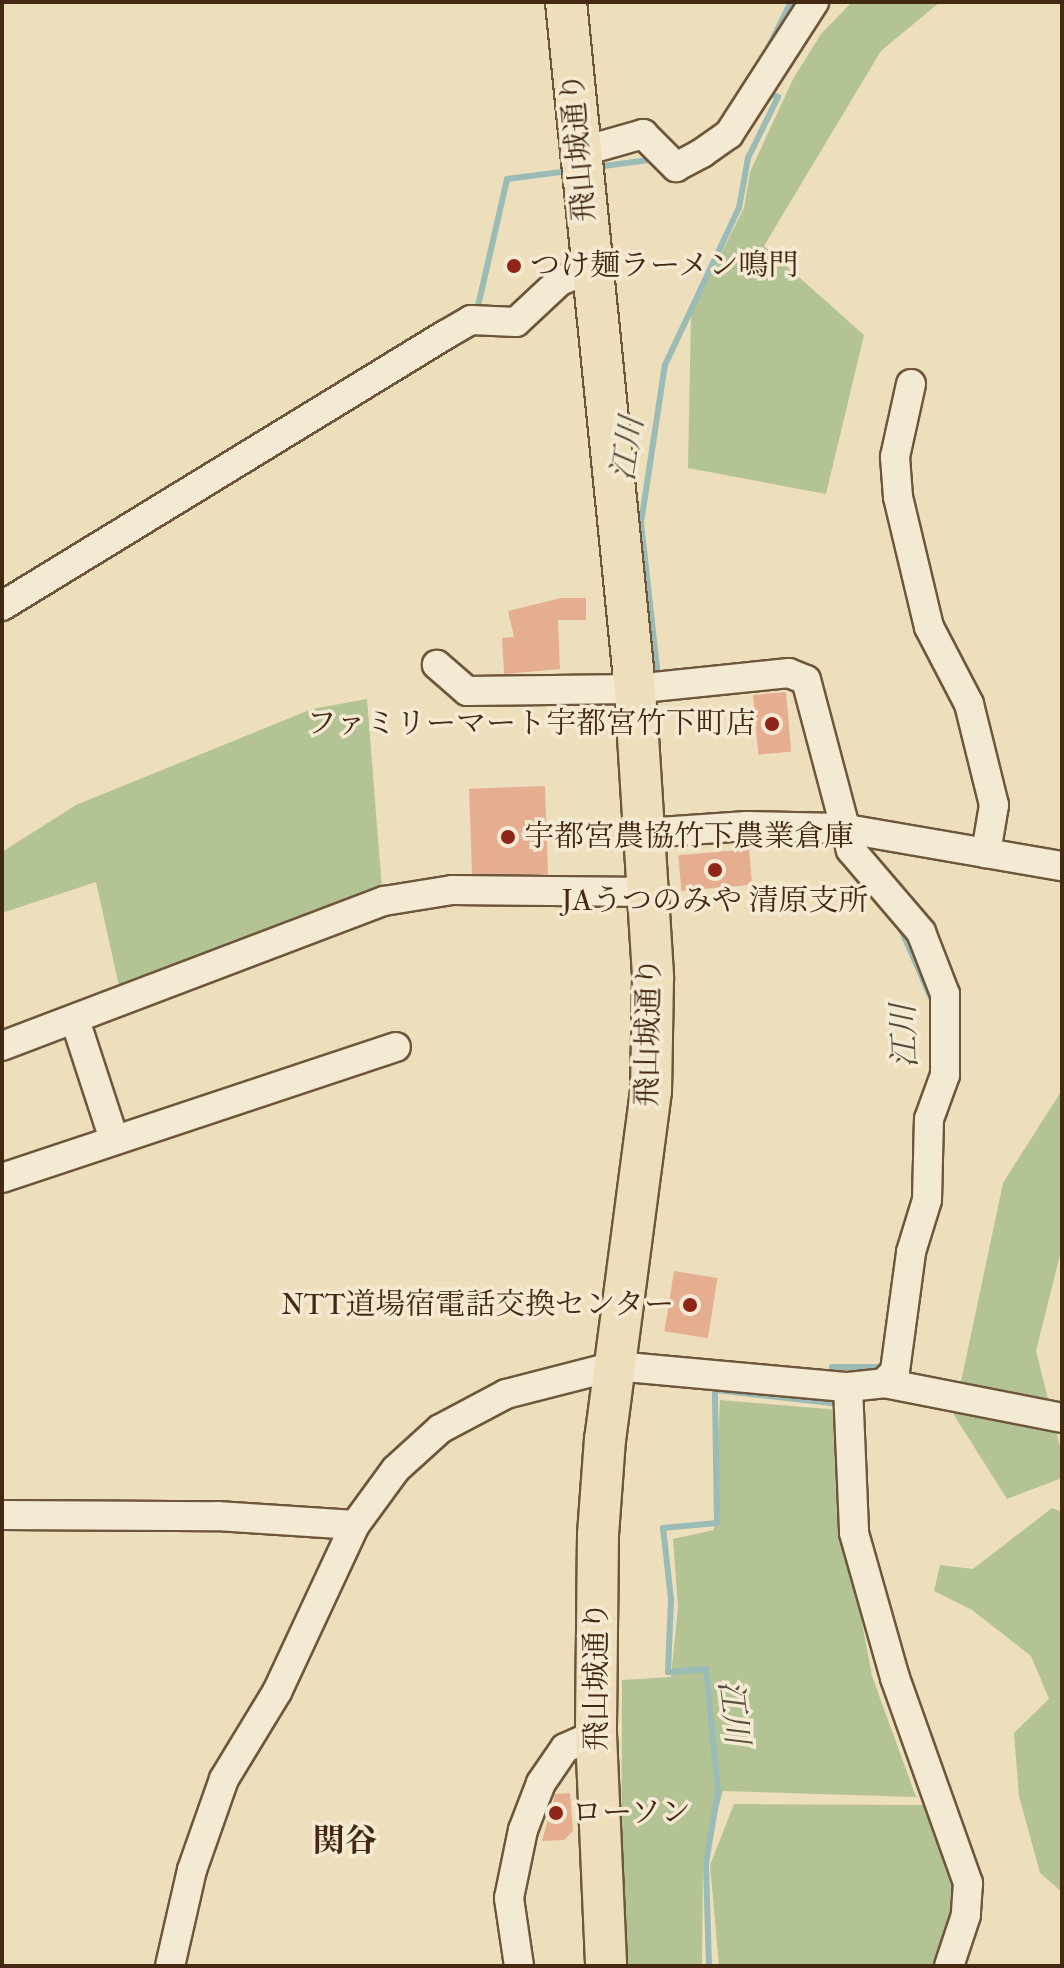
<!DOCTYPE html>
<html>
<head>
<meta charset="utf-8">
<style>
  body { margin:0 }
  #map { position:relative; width:1064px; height:1968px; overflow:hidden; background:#eedfbc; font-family:"IM FELL French Canon","Noto Serif JP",serif }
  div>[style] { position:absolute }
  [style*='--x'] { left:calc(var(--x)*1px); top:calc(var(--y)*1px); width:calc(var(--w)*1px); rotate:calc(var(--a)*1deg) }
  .green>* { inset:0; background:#b4c394 }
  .stream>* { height:6px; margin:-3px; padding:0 3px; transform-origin:3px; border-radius:3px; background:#9bbbb7 }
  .building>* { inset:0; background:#e5ae90; transform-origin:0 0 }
  .roads { filter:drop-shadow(2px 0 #6e563c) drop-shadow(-2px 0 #6e563c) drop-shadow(0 2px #6e563c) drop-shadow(0 -2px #6e563c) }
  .minor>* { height:28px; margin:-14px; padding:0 14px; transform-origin:14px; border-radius:14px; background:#f4ead3 }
  .highway>* { height:40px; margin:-20px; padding:0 20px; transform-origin:20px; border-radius:20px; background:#eedfbc }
  .dots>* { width:22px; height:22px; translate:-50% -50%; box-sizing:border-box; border:4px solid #f4ead3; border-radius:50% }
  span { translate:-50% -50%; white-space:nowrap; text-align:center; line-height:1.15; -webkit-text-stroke:7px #f4ead3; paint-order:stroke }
  .street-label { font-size:30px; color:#432912 }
  .poi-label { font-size:30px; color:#432912 }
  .left { translate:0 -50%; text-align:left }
  .right { translate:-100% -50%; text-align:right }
  .water-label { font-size:32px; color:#594e3b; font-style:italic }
  .neighbourhood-label { font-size:32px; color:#432912; font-weight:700 }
  .frame { position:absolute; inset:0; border:4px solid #432912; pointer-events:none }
</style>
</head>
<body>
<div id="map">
  <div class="green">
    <div style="clip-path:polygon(852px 2px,940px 2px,881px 51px,764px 246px,864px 335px,826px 494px,688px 468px,691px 313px,744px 208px,750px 172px,793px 79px,821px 34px)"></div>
    <div style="clip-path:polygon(367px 699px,384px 914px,119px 986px,96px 882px,2px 913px,2px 852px,76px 805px,312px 709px)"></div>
    <div style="clip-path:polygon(1062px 1090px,1062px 1247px,1036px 1351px,1062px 1455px,1062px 1478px,1007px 1499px,954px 1415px,1003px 1183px)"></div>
    <div style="clip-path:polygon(720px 1400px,840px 1410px,845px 1531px,872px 1676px,916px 1797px,723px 1791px,703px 1861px,702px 1966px,621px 1966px,622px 1680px,671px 1677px,678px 1607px,673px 1539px,714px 1530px)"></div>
    <div style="clip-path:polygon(1052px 1508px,1062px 1512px,1062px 1892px,1040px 1873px,1019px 1796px,1014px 1733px,1049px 1699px,1031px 1656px,972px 1610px,934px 1591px,940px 1565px,973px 1569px)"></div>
    <div style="clip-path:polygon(734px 1804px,927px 1805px,960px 1893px,932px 1966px,719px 1966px,710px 1865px)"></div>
  </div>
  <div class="stream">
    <div style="--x:766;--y:52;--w:56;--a:-63.4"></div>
    <div style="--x:596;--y:167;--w:61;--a:-7.6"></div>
    <div style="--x:478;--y:306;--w:130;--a:-77.1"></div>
    <div style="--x:507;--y:179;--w:63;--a:-7.4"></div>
    <div style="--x:658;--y:677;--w:155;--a:-96.3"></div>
    <div style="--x:641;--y:523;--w:160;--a:-81.4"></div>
    <div style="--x:665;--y:365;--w:174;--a:-64.8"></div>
    <div style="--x:739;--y:208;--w:51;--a:-79.8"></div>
    <div style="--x:748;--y:158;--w:68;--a:-63.8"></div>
    <div style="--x:778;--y:97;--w:13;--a:-157"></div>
    <div style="--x:900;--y:927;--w:85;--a:66.4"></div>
    <div style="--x:832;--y:1378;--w:11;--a:-90"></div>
    <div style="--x:832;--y:1367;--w:53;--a:0"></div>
    <div style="--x:709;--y:1966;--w:103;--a:-91.7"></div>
    <div style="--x:706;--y:1863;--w:73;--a:-80.5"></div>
    <div style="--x:718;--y:1791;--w:123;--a:-95.6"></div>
    <div style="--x:706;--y:1669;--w:38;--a:175"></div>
    <div style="--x:668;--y:1672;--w:73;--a:-87.6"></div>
    <div style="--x:671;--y:1599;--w:71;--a:-96.4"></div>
    <div style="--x:663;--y:1528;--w:54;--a:-5.3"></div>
    <div style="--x:717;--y:1523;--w:133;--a:-90.9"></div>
    <div style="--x:715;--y:1390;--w:117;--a:6.4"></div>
    <div style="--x:831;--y:1403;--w:10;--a:-90"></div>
  </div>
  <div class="building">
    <div style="clip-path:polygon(561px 598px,586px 598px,586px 620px,558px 620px,560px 669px,504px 674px,502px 638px,514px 637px,508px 611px)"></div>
    <div style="left:786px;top:692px;width:60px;height:33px;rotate:85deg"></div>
    <div style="left:545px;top:786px;width:88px;height:76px;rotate:88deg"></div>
    <div style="left:749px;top:849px;width:36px;height:71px;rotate:85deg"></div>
    <div style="left:674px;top:1271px;width:44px;height:61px;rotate:9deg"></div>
    <div style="clip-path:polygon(570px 1793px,573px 1831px,564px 1840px,542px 1841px,555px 1794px)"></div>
  </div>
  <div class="roads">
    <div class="minor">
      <div style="--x:580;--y:152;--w:66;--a:-15.9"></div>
      <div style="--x:643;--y:134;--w:47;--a:45"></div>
      <div style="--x:676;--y:167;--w:30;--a:-28"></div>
      <div style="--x:702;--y:153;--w:33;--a:-35"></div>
      <div style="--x:729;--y:134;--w:157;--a:-57.2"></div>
      <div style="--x:911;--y:384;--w:75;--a:102.4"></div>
      <div style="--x:895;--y:457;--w:40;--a:85.7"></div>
      <div style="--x:898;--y:497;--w:134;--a:76.6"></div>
      <div style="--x:929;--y:627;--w:87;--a:62.5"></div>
      <div style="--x:969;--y:704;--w:104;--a:76.1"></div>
      <div style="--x:994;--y:805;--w:49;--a:99.5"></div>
      <div style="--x:2;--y:606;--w:519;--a:-31.46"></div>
      <div style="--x:445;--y:335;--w:30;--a:-30"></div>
      <div style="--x:471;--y:320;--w:45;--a:2.5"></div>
      <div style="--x:516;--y:322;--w:60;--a:-43"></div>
      <div style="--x:560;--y:281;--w:33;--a:-23"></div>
      <div style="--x:645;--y:833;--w:102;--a:-3.9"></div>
      <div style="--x:747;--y:826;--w:94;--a:1.2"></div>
      <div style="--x:841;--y:828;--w:224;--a:9.8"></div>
      <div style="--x:75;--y:1020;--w:125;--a:71.9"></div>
      <div style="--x:2;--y:1046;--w:409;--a:-20.8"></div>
      <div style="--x:384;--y:901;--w:69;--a:-9.2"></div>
      <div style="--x:452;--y:890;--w:197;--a:0.6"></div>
      <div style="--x:2;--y:1178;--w:415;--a:-18.4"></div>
      <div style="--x:884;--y:1383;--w:181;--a:11.1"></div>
      <div style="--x:848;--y:1387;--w:146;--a:87.6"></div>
      <div style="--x:854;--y:1533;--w:151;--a:74.2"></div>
      <div style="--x:895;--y:1678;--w:218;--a:70.4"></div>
      <div style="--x:968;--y:1883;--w:32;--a:94"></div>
      <div style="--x:966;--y:1915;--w:54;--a:108.4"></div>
      <div style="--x:2;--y:1515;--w:215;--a:0.3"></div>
      <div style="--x:217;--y:1516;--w:138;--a:3.7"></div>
      <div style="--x:170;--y:1966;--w:98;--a:-77.1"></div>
      <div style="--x:192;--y:1870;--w:96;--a:-70.6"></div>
      <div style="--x:224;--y:1779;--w:102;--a:-58.7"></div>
      <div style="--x:277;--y:1692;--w:184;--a:-65"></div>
      <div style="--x:355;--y:1525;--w:69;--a:-53.8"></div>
      <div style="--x:396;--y:1469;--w:59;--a:-42.3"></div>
      <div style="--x:440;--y:1429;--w:75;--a:-27.9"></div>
      <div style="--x:506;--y:1394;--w:113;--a:-14.4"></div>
      <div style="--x:615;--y:1366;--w:234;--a:5.2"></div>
      <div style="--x:848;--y:1387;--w:36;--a:-6"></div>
      <div style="--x:884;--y:1383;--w:16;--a:-47"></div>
      <div style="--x:895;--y:1371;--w:120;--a:-82.3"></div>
      <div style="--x:911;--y:1252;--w:54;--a:-72.9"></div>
      <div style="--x:927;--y:1200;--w:81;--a:-88.6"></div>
      <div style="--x:929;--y:1119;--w:47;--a:-70"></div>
      <div style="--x:945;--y:1075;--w:81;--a:-90"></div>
      <div style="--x:945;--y:994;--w:66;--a:-111.2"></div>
      <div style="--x:921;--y:932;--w:108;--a:-130.5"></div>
      <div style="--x:851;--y:850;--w:176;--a:-104.8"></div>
      <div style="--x:806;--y:680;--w:18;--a:-158"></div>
      <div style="--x:789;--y:673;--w:155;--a:174.1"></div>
      <div style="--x:635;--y:689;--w:168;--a:179.3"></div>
      <div style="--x:467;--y:691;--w:40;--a:-139"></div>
      <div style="--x:519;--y:1966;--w:69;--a:-98.4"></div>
      <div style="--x:509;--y:1898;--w:69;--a:-78.4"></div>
      <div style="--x:523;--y:1830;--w:50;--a:-69"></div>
      <div style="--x:541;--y:1783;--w:42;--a:-55.6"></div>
      <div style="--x:565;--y:1748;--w:34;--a:-24"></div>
    </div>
    <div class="highway">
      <div style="--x:566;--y:2;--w:690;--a:84.26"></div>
      <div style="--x:635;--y:689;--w:290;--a:86.4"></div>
      <div style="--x:653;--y:978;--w:113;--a:91"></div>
      <div style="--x:651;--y:1091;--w:351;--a:97.5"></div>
      <div style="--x:605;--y:1439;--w:96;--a:94.2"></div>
      <div style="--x:598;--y:1535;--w:199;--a:90.6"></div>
      <div style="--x:596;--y:1734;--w:232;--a:87.5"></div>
    </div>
  </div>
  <div class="dots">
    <div style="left:514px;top:266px;background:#8f2418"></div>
    <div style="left:772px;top:724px;background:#8f2418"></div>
    <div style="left:508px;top:837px;background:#8f2418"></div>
    <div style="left:715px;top:870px;background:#8f2418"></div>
    <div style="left:690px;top:1305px;background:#8f2418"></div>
    <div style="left:556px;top:1813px;background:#8f2418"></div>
  </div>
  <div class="street-label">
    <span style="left:579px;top:147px;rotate:-95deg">飛山城通り</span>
    <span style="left:649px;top:1032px;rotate:-89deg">飛山城通り</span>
    <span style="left:597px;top:1676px;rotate:-90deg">飛山城通り</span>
  </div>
  <div class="poi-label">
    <span class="left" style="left:530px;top:266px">つけ麺ラーメン鳴門</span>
    <span class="right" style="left:756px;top:724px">ファミリーマート宇都宮竹下町店</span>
    <span class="left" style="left:524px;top:837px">宇都宮農協竹下農業倉庫</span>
    <span style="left:715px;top:901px">JAうつのみや 清原支所</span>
    <span class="right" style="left:674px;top:1305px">NTT道場宿電話交換センター</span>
    <span class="left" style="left:572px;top:1813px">ローソン</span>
  </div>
  <div class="water-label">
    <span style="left:628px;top:449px;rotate:-81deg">江川</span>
    <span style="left:905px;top:1036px;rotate:-92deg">江川</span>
    <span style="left:733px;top:1712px;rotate:83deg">江川</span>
  </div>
  <div class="neighbourhood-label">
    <span style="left:345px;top:1841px">関谷</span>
  </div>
  <div class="frame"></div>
</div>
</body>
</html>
